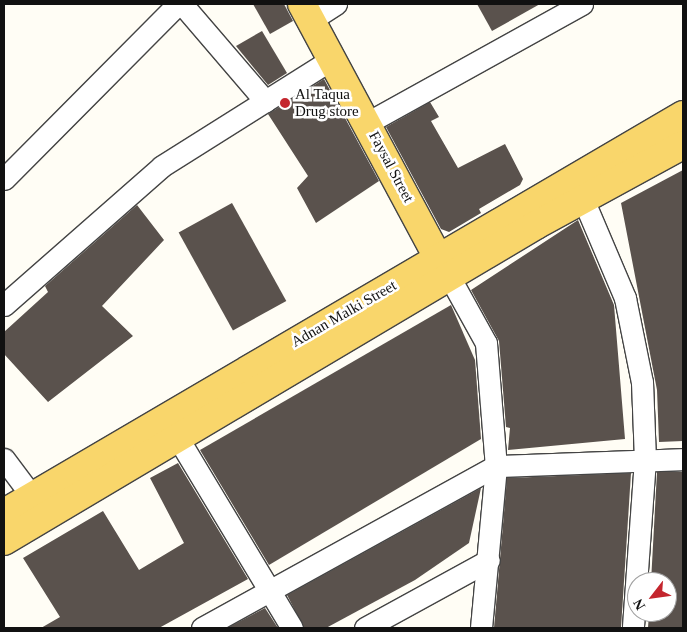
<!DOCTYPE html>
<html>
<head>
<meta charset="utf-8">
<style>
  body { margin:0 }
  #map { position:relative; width:687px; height:632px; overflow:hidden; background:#fffdf5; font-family:Georgia,serif }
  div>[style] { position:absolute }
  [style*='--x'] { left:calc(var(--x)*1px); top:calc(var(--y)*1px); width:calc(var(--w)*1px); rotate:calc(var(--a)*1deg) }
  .building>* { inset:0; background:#5a524d; transform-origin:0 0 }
  .roads { filter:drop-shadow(1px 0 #444) drop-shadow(-1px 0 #444) drop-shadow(0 1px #444) drop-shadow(0 -1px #444) }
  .minor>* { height:21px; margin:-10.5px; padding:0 10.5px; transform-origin:10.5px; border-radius:10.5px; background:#fff }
  .major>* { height:28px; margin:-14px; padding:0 14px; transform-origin:14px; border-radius:14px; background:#f9d66b }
  .dots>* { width:14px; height:14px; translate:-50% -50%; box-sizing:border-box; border:2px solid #fff; border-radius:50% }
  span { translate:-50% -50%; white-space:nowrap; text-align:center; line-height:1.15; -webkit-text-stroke:5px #fff; paint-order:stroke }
  .poi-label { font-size:15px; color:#111 }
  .left { translate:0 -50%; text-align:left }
  .street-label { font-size:15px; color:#111 }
  .frame { position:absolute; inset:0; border:5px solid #111; pointer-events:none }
  .north { position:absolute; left:627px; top:572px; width:50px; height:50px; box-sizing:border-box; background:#fff; border:1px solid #a0a0a0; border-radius:50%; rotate:240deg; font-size:14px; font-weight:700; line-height:20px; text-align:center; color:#111 }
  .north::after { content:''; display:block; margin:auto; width:18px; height:22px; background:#c4262e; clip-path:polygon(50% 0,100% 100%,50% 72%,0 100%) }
</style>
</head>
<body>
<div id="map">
  <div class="building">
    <div style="clip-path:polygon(253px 4px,284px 4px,293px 21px,270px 34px)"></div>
    <div style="clip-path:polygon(477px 4px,540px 4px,492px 31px)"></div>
    <div style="clip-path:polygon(262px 31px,287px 73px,268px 85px,236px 46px)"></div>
    <div style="clip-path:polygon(324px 79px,379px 181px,316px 223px,297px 188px,308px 176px,268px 114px)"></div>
    <div style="clip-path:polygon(430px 102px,439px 117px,431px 121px,458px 168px,505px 144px,523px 179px,520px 185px,479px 209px,481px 213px,449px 232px,441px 229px,386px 127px)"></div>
    <div style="clip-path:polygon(683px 170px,683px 441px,659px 442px,657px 390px,621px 203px)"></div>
    <div style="left:232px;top:203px;width:112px;height:61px;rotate:61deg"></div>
    <div style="clip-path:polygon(137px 205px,164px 240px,102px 306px,133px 336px,48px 402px,4px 354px,4px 332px,48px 292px,45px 286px)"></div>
    <div style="clip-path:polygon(578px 220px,614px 305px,625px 439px,508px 450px,510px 428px,506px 427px,499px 341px,471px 290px)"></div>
    <div style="clip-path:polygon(451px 305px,475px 360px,481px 439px,269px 565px,200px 450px)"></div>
    <div style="clip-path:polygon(178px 463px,248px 579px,159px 628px,41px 628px,60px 617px,23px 558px,103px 511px,139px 570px,184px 543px,150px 478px)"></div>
    <div style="clip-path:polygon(657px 472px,683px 472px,683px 628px,648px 628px,649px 612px,667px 612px,667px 582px,651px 582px)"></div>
    <div style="clip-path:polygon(631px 473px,621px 628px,494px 628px,507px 478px)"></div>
    <div style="clip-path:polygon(481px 488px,469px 543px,415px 580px,326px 628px,304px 628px,287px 595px)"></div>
    <div style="clip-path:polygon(265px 608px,278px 628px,227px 628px)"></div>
  </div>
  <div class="roads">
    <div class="minor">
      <div style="--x:182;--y:4;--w:128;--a:49.4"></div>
      <div style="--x:311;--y:20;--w:30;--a:-33"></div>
      <div style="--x:367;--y:123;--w:246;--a:-29"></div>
      <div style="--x:4;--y:179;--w:247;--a:-45.2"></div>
      <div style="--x:583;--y:199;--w:108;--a:67"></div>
      <div style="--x:625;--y:298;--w:86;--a:78.6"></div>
      <div style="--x:642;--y:382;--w:77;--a:87.8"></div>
      <div style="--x:645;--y:459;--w:169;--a:94.1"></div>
      <div style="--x:450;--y:278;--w:74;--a:61"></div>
      <div style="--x:486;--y:343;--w:123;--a:85.4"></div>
      <div style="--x:496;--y:466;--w:163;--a:95.3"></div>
      <div style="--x:4;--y:305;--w:210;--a:-41.3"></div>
      <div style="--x:162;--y:166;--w:201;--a:-32.2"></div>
      <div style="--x:179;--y:440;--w:219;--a:59"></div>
      <div style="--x:4;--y:459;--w:60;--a:53.1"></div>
      <div style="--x:202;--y:628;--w:336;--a:-28.9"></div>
      <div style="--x:496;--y:466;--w:187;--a:-2.1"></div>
      <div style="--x:365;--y:628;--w:141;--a:-28.7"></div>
    </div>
    <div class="major">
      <div style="--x:302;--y:4;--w:309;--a:61.8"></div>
      <div style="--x:4;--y:513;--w:787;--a:-30.38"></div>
      <div style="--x:4;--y:541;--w:619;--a:-30.71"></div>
      <div style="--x:536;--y:225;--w:167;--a:-28.6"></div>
    </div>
  </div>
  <div class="dots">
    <div style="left:285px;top:103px;background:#c4262e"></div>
  </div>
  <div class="poi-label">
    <span class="left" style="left:295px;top:103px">Al Taqua<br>Drug store</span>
  </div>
  <div class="street-label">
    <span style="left:391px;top:167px;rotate:62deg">Faysal Street</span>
    <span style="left:344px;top:314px;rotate:-30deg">Adnan Malki Street</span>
  </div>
  <div class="frame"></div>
  <div class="north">N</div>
</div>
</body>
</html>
